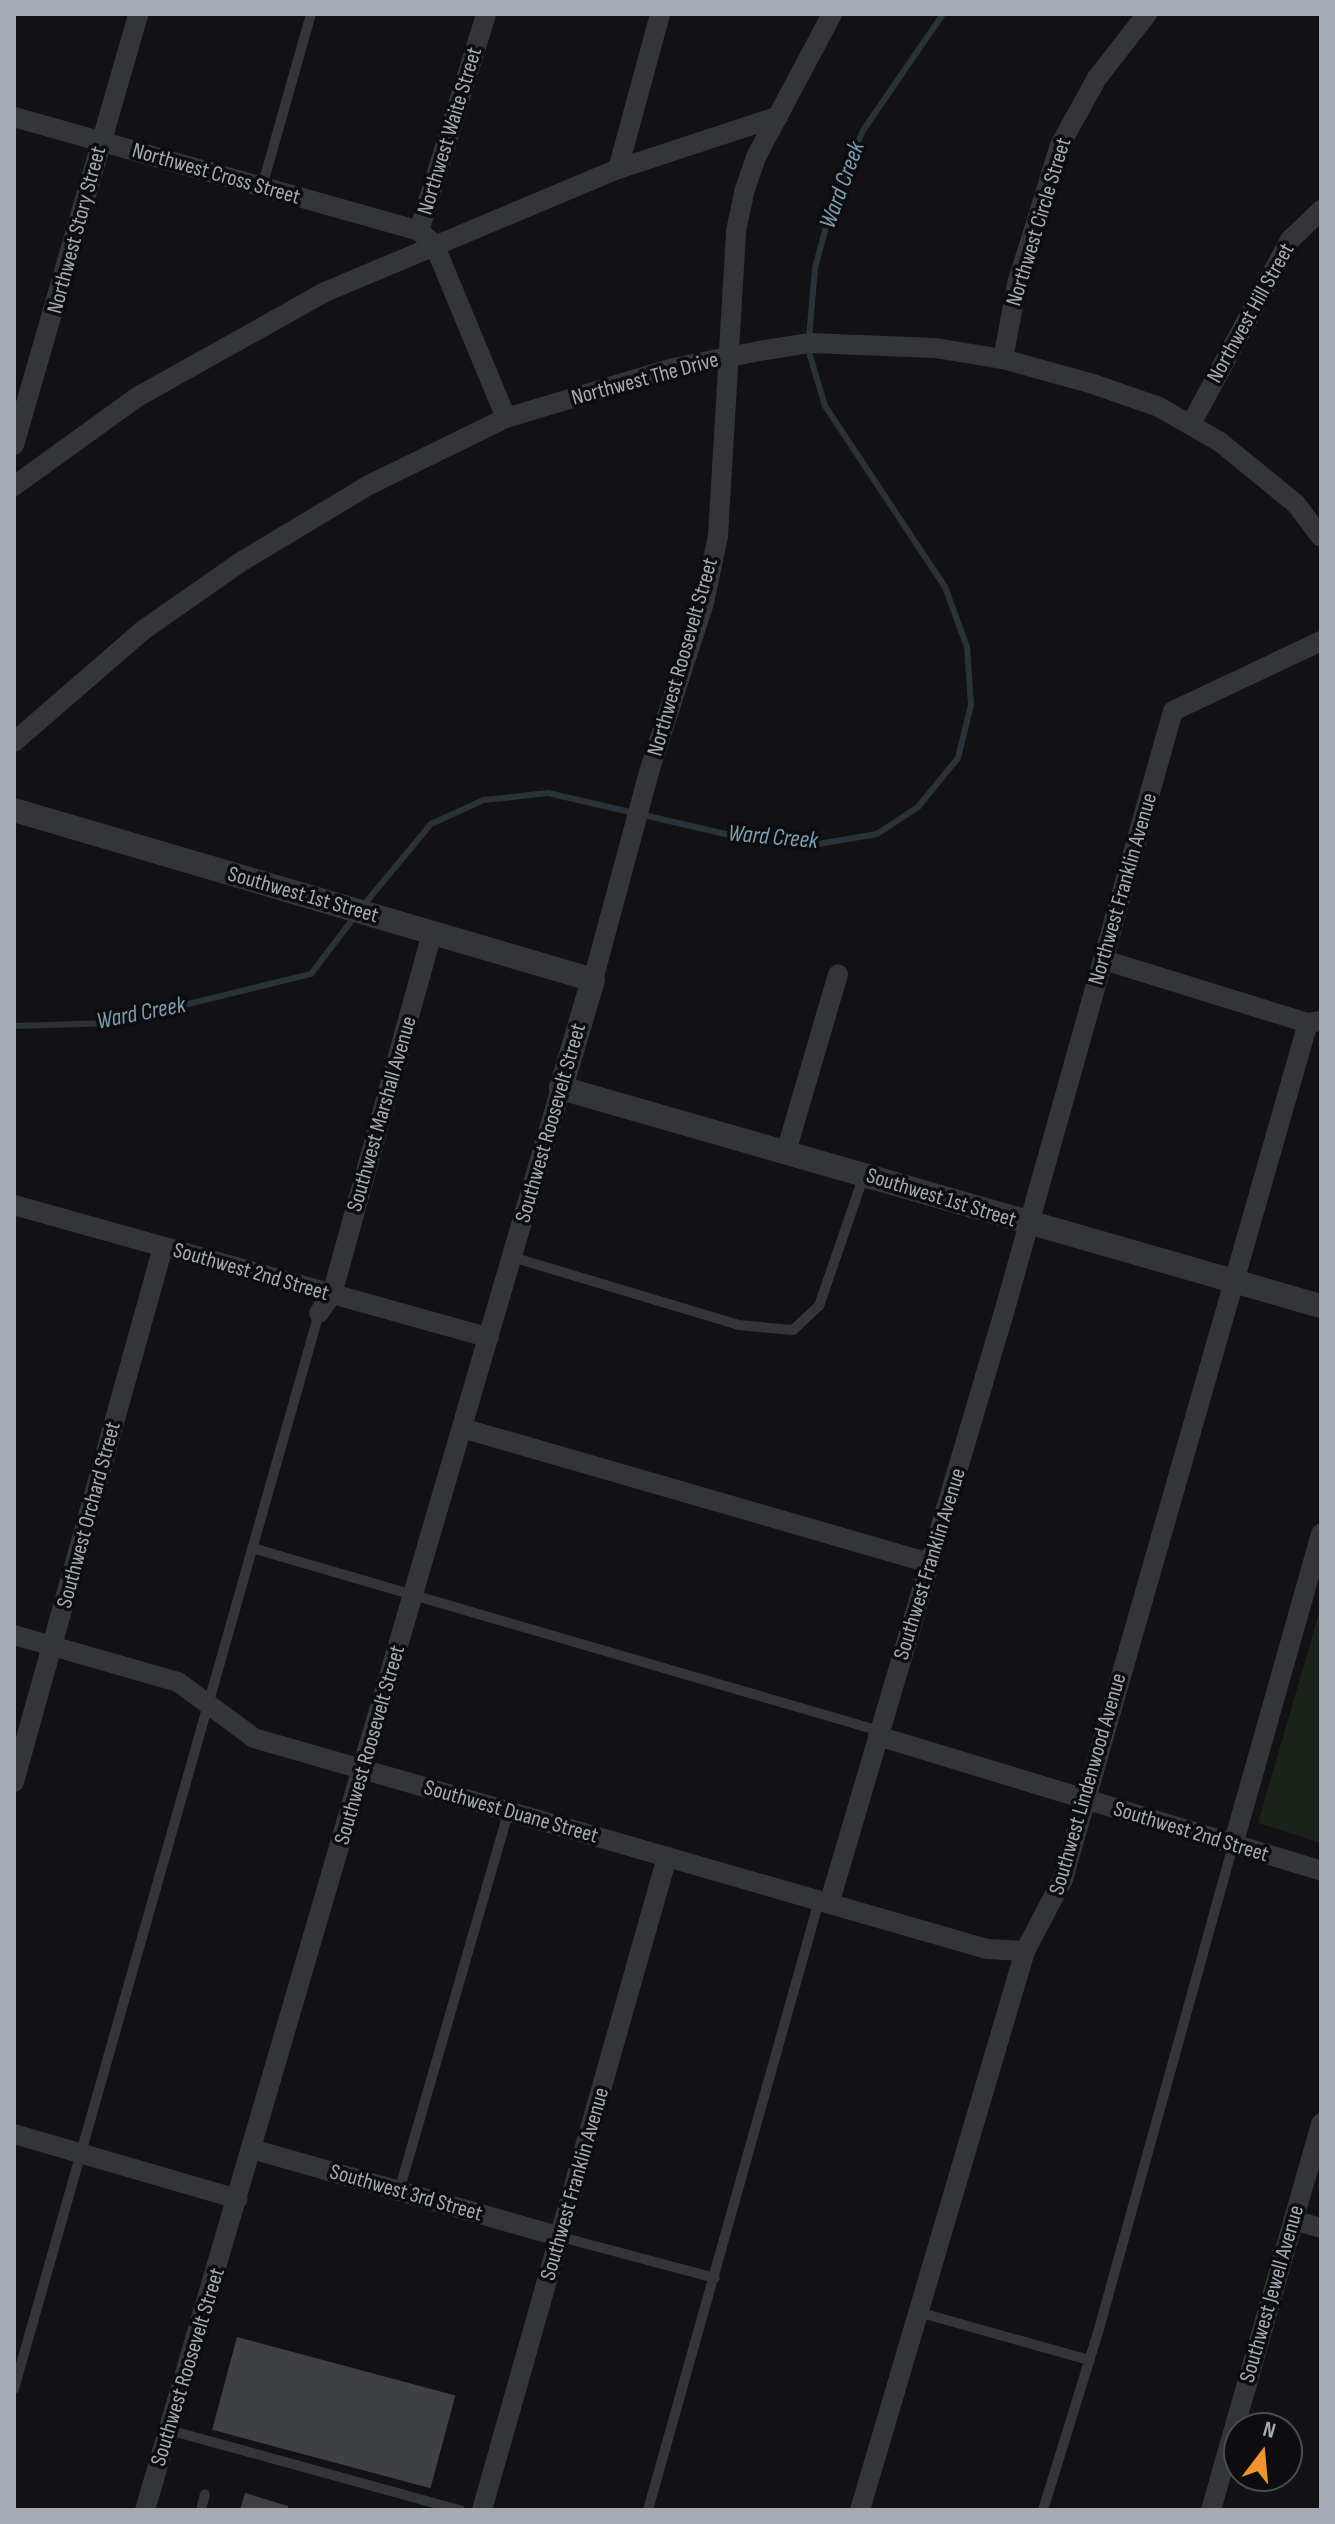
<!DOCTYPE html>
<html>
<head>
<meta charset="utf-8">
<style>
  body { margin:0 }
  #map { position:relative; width:1335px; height:2524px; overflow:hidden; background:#121214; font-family:"Sofia Sans Condensed",sans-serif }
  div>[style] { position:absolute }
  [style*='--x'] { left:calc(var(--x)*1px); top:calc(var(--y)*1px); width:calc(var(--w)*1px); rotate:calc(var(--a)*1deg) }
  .green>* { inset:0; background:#1a221a }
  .stream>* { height:6px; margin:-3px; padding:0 3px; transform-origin:3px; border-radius:3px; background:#293337 }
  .building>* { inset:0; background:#3e4044; transform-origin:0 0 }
  .service>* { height:10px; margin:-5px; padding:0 5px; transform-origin:5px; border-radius:5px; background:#333539 }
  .minor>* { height:20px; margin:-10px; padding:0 10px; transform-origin:10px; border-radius:10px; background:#333539 }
  .tertiary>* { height:24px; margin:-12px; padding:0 12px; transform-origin:12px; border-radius:12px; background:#333539 }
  span { translate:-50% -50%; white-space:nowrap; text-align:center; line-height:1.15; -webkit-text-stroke:7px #0d0d0f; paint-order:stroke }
  .street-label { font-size:22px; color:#a4abb4 }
  .water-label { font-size:24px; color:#7a9eb0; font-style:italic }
  .frame { position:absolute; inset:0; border:16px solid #a4abb4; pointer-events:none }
  .north { position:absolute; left:1223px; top:2412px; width:80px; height:80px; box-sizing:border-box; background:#0d0d0f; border:2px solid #494c51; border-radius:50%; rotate:16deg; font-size:22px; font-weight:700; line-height:32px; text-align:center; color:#a4abb4 }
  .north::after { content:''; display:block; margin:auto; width:28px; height:36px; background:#f1932d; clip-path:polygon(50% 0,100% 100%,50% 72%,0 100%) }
</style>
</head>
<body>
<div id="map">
  <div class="green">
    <div style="clip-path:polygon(1321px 1606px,1321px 1843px,1258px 1823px)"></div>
  </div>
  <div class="stream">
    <div style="--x:809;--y:338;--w:70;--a:-85.1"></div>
    <div style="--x:815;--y:268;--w:85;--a:-75"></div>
    <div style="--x:837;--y:186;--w:63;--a:-64.7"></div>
    <div style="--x:864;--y:129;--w:140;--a:-55.5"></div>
    <div style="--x:362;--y:907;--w:108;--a:-50.3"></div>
    <div style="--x:431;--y:824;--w:58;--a:-24.4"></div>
    <div style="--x:484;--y:800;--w:64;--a:-6.2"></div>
    <div style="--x:548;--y:793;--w:209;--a:13"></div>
    <div style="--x:752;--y:840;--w:66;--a:3.5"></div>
    <div style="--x:818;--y:844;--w:60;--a:-9.6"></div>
    <div style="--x:877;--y:834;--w:49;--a:-33.4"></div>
    <div style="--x:918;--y:807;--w:63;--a:-50.8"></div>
    <div style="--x:958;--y:758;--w:55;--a:-76.2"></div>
    <div style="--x:971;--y:705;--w:58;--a:-93.9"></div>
    <div style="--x:967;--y:647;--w:64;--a:-110.1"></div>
    <div style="--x:945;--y:587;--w:217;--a:-123.5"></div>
    <div style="--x:825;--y:406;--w:59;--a:-106.6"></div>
    <div style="--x:14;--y:1026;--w:97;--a:-1.8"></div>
    <div style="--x:111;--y:1023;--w:206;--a:-13.8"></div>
    <div style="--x:311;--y:974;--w:73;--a:-52.8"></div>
  </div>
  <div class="building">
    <div style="left:237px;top:2337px;width:226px;height:96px;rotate:15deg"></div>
    <div style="clip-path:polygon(245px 2493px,288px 2506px,288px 2510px,240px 2510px)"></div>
  </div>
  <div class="service">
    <div style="--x:262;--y:187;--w:180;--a:-74.2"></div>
    <div style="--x:512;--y:1257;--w:236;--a:16.7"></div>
    <div style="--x:738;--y:1325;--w:55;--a:5.2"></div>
    <div style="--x:793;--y:1330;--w:35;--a:-43"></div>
    <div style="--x:819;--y:1306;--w:139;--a:-71"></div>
    <div style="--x:252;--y:1548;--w:654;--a:16.25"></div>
    <div style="--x:399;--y:2191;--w:396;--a:-73.9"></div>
    <div style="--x:561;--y:2237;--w:159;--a:14.9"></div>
    <div style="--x:918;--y:2312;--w:178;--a:15.7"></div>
    <div style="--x:14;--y:2389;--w:1118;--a:-74.17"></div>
    <div style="--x:169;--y:2430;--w:302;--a:15.4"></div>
    <div style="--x:201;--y:2510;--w:16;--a:-76"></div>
    <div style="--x:648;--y:2510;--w:633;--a:-74.32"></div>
    <div style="--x:1043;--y:2510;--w:189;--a:-72.8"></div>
    <div style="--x:1099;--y:2329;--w:502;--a:-74.52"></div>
  </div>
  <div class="minor">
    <div style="--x:14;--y:117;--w:421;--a:15.7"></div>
    <div style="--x:419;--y:231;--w:20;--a:41"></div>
    <div style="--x:434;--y:244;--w:188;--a:67.5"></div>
    <div style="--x:618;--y:169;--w:161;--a:-74.8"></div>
    <div style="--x:419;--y:231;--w:227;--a:-72.8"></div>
    <div style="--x:1003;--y:359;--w:76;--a:-79.4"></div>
    <div style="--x:1017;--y:284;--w:145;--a:-72.8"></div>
    <div style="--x:1060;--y:145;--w:77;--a:-61.1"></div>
    <div style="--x:1097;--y:78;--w:81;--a:-52"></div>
    <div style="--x:1191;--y:424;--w:209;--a:-61.7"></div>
    <div style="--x:1290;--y:240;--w:43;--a:-44.1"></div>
    <div style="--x:14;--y:445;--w:448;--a:-73.9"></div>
    <div style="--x:14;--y:486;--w:154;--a:-35.8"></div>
    <div style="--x:139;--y:396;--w:213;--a:-29.2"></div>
    <div style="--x:325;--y:292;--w:318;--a:-22.8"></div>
    <div style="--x:618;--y:169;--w:169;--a:-18.2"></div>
    <div style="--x:14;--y:742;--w:169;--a:-40.9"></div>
    <div style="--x:142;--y:631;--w:118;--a:-35"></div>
    <div style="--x:239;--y:563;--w:152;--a:-31"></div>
    <div style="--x:369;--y:485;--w:153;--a:-26.1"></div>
    <div style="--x:506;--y:418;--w:174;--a:-16.7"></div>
    <div style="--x:673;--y:368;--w:94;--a:-11.1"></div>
    <div style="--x:765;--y:350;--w:46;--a:-8.8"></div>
    <div style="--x:810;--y:343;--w:125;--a:2.3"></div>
    <div style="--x:935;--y:348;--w:69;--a:9.2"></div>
    <div style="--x:1003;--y:359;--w:93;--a:15.5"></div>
    <div style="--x:1093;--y:384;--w:70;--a:19.2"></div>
    <div style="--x:1159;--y:407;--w:70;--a:29.8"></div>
    <div style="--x:1220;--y:442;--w:98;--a:39.2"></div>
    <div style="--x:1296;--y:504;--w:41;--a:52.9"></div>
    <div style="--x:1104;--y:960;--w:214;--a:17.2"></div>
    <div style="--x:1308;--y:1023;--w:13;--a:-9"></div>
    <div style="--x:593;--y:980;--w:215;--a:-74.9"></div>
    <div style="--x:649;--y:772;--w:178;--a:-72"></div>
    <div style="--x:704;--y:603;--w:68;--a:-78.2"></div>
    <div style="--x:718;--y:536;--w:306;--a:-86.6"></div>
    <div style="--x:736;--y:231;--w:40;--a:-78"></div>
    <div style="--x:744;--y:192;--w:37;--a:-71"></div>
    <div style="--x:756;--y:157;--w:162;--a:-62"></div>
    <div style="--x:786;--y:1152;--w:185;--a:-73.7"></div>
    <div style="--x:14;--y:1205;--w:493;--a:15.6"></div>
    <div style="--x:319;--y:1313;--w:23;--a:-56"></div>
    <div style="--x:332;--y:1294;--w:374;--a:-74.5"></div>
    <div style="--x:462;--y:1428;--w:487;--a:16.1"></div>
    <div style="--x:14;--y:1635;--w:171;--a:16"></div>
    <div style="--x:178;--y:1682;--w:94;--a:36.4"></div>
    <div style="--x:254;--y:1738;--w:763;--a:16.06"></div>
    <div style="--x:987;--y:1949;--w:38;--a:3"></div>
    <div style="--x:878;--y:1736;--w:463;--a:16.9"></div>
    <div style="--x:14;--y:1782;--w:555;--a:-74.44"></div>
    <div style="--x:1233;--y:1845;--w:324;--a:-74.2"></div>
    <div style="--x:829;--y:1904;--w:613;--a:-73.52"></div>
    <div style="--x:1003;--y:1316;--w:628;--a:-74.31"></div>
    <div style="--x:1173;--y:711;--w:164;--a:-25.3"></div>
    <div style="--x:14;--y:2134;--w:233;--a:16.2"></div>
    <div style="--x:252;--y:2149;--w:321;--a:15.9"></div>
    <div style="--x:1293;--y:2220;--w:29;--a:16"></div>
    <div style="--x:145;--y:2510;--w:1482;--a:-73.69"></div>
    <div style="--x:482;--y:2510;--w:679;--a:-74.18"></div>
    <div style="--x:860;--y:2510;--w:583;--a:-73.55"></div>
    <div style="--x:1025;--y:1951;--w:81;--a:-62.2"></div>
    <div style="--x:1063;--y:1879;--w:890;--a:-74.03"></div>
    <div style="--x:1211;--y:2510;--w:402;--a:-74.1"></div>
  </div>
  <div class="tertiary">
    <div style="--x:14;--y:810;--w:603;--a:16.36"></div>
    <div style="--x:593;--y:980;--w:113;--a:106.5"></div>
    <div style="--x:561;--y:1088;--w:791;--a:16.01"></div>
  </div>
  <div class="street-label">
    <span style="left:450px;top:131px;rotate:-73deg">Northwest Waite Street</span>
    <span style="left:216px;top:174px;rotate:16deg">Northwest Cross Street</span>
    <span style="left:1039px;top:222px;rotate:-73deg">Northwest Circle Street</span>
    <span style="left:77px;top:230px;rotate:-75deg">Northwest Story Street</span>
    <span style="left:1251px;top:313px;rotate:-61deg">Northwest Hill Street</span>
    <span style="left:645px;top:379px;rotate:-15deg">Northwest The Drive</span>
    <span style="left:683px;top:657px;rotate:-74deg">Northwest Roosevelt Street</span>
    <span style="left:1123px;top:889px;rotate:-74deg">Northwest Franklin Avenue</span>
    <span style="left:303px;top:895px;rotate:16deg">Southwest 1st Street</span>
    <span style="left:382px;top:1114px;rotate:-74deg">Southwest Marshall Avenue</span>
    <span style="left:551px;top:1123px;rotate:-74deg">Southwest Roosevelt Street</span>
    <span style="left:941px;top:1198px;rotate:17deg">Southwest 1st Street</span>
    <span style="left:251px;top:1272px;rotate:16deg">Southwest 2nd Street</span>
    <span style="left:89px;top:1515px;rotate:-75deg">Southwest Orchard Street</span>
    <span style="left:930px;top:1564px;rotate:-73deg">Southwest Franklin Avenue</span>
    <span style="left:370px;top:1745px;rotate:-74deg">Southwest Roosevelt Street</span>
    <span style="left:1088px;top:1784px;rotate:-74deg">Southwest Lindenwood Avenue</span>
    <span style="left:511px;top:1812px;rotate:16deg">Southwest Duane Street</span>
    <span style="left:1191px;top:1832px;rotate:17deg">Southwest 2nd Street</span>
    <span style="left:575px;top:2184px;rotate:-74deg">Southwest Franklin Avenue</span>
    <span style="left:406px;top:2193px;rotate:16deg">Southwest 3rd Street</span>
    <span style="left:1272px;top:2294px;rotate:-74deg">Southwest Jewell Avenue</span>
    <span style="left:188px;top:2367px;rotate:-73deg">Southwest Roosevelt Street</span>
  </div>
  <div class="water-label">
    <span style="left:842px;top:185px;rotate:-70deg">Ward Creek</span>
    <span style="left:773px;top:837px;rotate:5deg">Ward Creek</span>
    <span style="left:141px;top:1013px;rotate:-11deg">Ward Creek</span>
  </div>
  <div class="frame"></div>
  <div class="north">N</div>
</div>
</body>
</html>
